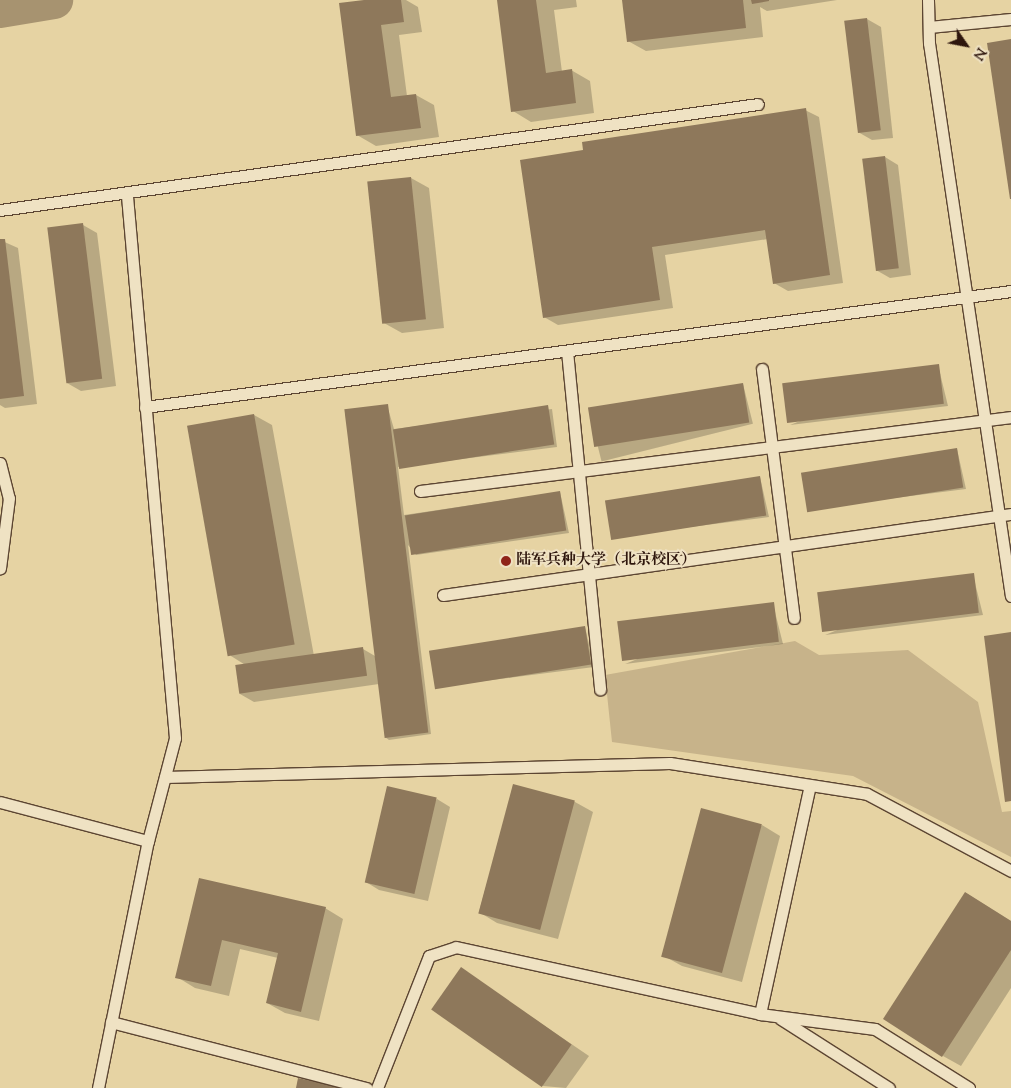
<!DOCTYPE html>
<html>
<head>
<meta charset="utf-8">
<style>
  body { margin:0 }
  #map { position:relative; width:1011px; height:1088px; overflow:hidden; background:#e6d3a3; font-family:"Sorts Mill Goudy","Noto Serif SC",serif }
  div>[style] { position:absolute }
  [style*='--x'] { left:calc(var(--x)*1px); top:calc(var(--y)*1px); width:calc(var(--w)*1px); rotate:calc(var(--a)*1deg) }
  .green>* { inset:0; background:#c7b38a }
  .shadow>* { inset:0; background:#0003; transform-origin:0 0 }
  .river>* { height:38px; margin:-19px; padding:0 19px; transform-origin:19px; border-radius:19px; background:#a79370 }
  .building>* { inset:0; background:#8e785b; transform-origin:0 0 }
  .roads { filter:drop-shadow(1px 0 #5c4532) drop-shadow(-1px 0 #5c4532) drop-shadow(0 1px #5c4532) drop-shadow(0 -1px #5c4532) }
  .lane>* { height:11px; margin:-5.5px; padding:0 5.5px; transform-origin:5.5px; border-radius:5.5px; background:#efe2c3 }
  .dots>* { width:14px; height:14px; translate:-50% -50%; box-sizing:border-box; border:2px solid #efe2c3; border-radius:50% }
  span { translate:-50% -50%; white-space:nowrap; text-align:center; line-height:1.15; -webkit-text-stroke:4px #efe2c3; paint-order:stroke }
  .poi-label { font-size:15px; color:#2e160d; font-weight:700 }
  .left { translate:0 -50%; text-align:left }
  .north { position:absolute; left:941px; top:20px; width:50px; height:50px; -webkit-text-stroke:4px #efe2c3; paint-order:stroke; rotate:123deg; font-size:14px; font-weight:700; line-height:20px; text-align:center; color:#2e160d }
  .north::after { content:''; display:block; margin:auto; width:18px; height:22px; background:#2e160d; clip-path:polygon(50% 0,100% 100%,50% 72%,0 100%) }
</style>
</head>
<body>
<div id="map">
  <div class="green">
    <div style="clip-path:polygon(795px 641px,819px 655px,908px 650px,978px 702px,1002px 812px,1011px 811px,1011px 857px,853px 776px,612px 742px,605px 675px)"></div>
  </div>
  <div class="shadow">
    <div style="clip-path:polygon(373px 0,406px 0,418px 7px,422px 32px,399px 35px,407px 96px,416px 95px,434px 105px,439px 137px,376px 146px,357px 135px)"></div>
    <div style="clip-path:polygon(498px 0,576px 0,577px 7px,554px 10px,562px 72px,571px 70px,590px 81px,594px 113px,531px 122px,513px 111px)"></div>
    <div style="clip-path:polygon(624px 0,837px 0,767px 11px,760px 7px,763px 37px,646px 51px,628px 41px)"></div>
    <div style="clip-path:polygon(867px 19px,881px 27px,893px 138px,872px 140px,858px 132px)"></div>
    <div style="clip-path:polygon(805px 110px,819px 117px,843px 283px,788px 291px,774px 283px,768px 239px,665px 255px,673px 308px,558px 325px,544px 317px)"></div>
    <div style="clip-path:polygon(885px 157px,898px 165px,911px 275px,890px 278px,876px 270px)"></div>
    <div style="clip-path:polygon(411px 178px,429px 188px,444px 328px,402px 333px,384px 323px,369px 183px)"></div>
    <div style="clip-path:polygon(83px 225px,97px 233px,116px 386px,81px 391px,67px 383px)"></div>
    <div style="clip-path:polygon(0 240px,18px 248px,37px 404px,5px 408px,0 405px)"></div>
    <div style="clip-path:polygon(938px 365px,948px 406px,790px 425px)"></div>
    <div style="left:743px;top:384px;width:41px;height:156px;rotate:76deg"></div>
    <div style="clip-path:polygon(387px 405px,394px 429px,552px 409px,557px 447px,398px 467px,404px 515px,560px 492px,569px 533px,416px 555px,408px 545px,431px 734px,389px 740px,385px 737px,379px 684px,254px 702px,240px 694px,247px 666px,231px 656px,254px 415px,272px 425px,314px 656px,363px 649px,375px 656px)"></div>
    <div style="clip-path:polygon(957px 449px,966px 489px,808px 509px)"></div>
    <div style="clip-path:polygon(760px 477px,769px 517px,611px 537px)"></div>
    <div style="clip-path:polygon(973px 575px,983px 615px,825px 635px)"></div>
    <div style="clip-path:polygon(773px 604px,783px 644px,625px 664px)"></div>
    <div style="clip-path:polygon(585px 627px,594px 667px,436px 687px)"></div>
    <div style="clip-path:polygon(514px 786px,575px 802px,593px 812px,558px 939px,497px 923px,479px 912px)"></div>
    <div style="clip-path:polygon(437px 799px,450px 807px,428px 901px,379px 890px,366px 882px)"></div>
    <div style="clip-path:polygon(762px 825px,780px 836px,742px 982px,682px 966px,664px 956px)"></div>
    <div style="clip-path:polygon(200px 879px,325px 908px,343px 919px,319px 1021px,285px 1013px,267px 1003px,278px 958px,240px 949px,229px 996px,195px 988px,177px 977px)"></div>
    <div style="clip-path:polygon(966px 893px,1011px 921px,1011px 988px,961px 1066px,943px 1056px)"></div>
    <div style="clip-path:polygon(461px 969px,589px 1056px,566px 1088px,543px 1086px)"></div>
  </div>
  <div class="river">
    <div style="--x:0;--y:9;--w:55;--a:-9.5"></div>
  </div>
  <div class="building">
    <div style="clip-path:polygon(364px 0,401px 0,404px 22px,381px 25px,391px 97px,416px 94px,421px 128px,356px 136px,339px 3px)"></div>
    <div style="clip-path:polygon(497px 0,536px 0,546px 73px,572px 69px,576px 103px,511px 112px)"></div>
    <div style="clip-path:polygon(622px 0,743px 0,746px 28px,627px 42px)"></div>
    <div style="clip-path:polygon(751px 0,769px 0,769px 1px,752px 4px)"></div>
    <div style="left:867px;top:18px;width:113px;height:23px;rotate:83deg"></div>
    <div style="clip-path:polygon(1011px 39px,1011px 199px,1010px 199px,987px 43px)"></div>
    <div style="clip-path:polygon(806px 108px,830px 275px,773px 284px,765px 230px,652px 247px,660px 300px,543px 318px,520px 160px,583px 150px,582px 142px)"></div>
    <div style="left:885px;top:156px;width:113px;height:23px;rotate:83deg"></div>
    <div style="left:411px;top:177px;width:143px;height:44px;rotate:84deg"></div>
    <div style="left:83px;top:223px;width:157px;height:36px;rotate:83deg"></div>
    <div style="clip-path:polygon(0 239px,5px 239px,24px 396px,0 399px)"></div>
    <div style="left:939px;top:364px;width:40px;height:158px;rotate:83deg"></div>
    <div style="left:743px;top:383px;width:40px;height:157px;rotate:81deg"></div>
    <div style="left:388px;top:404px;width:331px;height:44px;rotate:83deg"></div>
    <div style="left:548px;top:405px;width:40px;height:157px;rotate:81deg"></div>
    <div style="left:254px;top:414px;width:234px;height:68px;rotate:80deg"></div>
    <div style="left:957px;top:448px;width:40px;height:158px;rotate:81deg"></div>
    <div style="left:760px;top:476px;width:40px;height:157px;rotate:81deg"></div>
    <div style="left:560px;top:491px;width:40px;height:157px;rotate:81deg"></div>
    <div style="left:974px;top:573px;width:40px;height:158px;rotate:83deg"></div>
    <div style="left:774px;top:602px;width:40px;height:158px;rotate:83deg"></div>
    <div style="left:585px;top:626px;width:39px;height:158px;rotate:81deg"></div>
    <div style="clip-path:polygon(1011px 632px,1011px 801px,1005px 802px,984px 636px)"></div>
    <div style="left:363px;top:647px;width:29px;height:129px;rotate:82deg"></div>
    <div style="left:513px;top:784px;width:64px;height:134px;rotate:15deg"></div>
    <div style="left:387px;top:786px;width:51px;height:99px;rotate:13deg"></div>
    <div style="left:701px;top:808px;width:63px;height:154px;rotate:15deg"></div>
    <div style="clip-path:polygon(199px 878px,326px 907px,301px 1012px,266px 1003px,278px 953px,222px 940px,211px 986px,175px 978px)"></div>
    <div style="clip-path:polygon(965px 892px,1011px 921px,1011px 950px,942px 1057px,883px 1019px)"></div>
    <div style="left:461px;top:967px;width:135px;height:52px;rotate:35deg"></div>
    <div style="clip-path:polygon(298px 1078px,339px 1087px,339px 1088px,296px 1088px)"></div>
  </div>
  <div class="roads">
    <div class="lane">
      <div style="--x:928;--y:0;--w:43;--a:88.7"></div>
      <div style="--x:929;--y:43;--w:559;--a:81.57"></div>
      <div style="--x:929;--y:27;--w:82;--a:-5.6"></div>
      <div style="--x:0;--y:210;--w:765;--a:-7.96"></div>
      <div style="--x:567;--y:351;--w:340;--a:84.4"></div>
      <div style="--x:762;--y:369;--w:251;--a:82.7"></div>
      <div style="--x:145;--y:407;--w:874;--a:-7.63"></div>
      <div style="--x:0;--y:463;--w:36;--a:76"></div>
      <div style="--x:9;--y:498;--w:71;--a:97.3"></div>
      <div style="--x:420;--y:491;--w:596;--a:-7.14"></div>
      <div style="--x:443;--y:595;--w:574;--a:-8.12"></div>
      <div style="--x:165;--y:777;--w:505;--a:-1.59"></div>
      <div style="--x:670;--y:763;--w:199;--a:8.9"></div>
      <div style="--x:867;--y:794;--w:163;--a:28.1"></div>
      <div style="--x:0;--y:802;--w:153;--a:14.8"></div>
      <div style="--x:760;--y:1014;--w:234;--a:-77.7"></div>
      <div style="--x:781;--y:1019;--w:128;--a:32.6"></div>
      <div style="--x:111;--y:1022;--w:264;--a:14.5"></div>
      <div style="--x:98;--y:1088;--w:252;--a:-78.6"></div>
      <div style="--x:148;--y:841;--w:106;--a:-75.3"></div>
      <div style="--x:175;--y:738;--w:544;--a:-95.06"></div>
      <div style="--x:377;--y:1088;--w:142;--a:-68.5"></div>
      <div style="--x:429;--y:956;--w:28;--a:-18"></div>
      <div style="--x:456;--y:947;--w:311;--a:12.4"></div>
      <div style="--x:760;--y:1014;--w:116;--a:7.4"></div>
      <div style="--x:875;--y:1029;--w:111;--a:32.1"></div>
    </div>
  </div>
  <div class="dots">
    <div style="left:506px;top:561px;background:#8f2418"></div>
  </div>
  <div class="poi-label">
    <span class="left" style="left:516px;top:561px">陆军兵种大学（北京校区）</span>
  </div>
  <div class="north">N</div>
</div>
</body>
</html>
